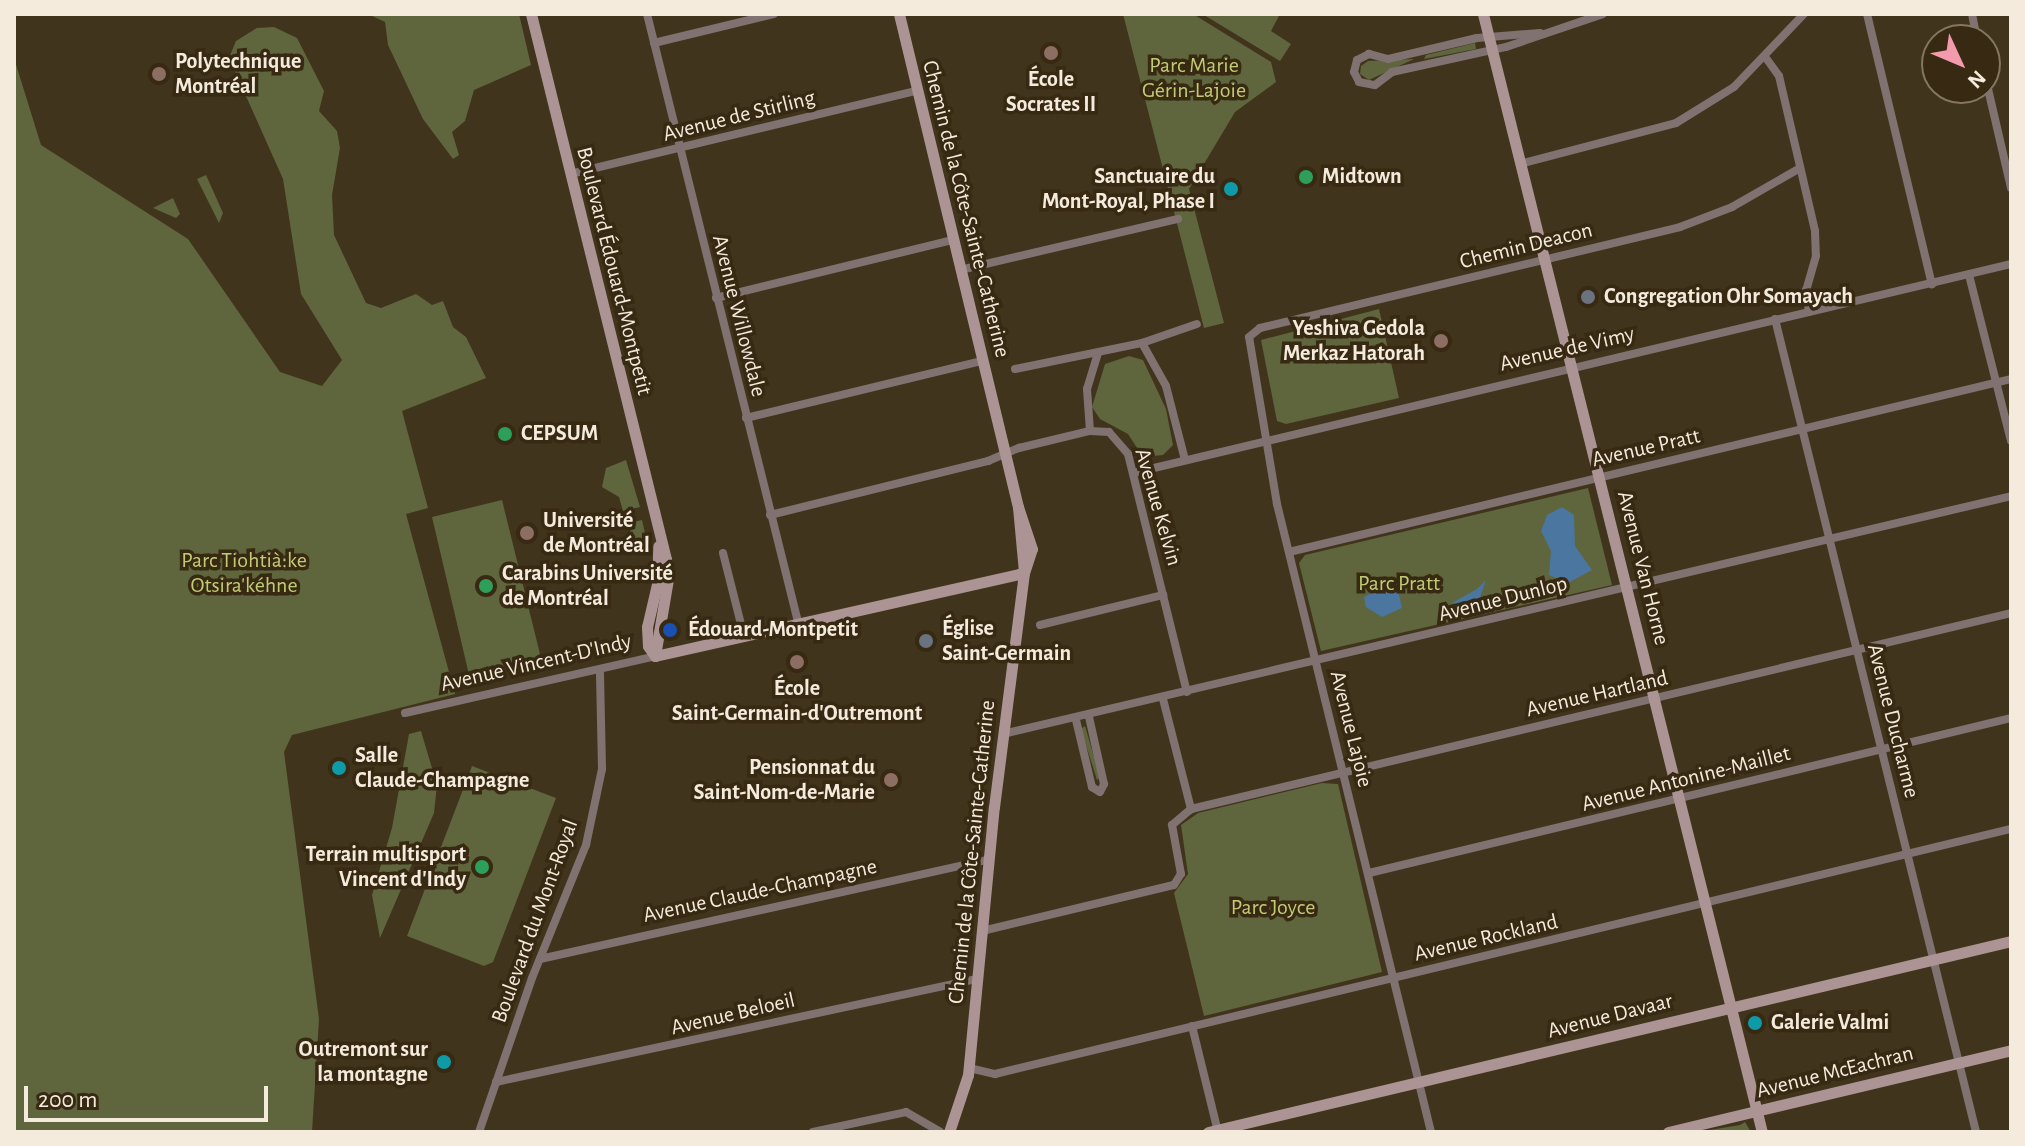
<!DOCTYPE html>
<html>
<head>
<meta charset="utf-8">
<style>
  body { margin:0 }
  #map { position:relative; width:2025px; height:1146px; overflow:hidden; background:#41341c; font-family:"Alegreya Sans",sans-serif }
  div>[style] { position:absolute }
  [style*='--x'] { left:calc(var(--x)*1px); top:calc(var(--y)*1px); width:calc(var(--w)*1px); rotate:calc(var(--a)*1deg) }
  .green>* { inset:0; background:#5f653c; transform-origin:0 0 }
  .water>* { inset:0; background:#4b769f }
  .street>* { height:8px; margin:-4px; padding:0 4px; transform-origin:4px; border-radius:4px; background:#817272 }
  .secondary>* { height:11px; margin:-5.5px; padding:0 5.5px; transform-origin:5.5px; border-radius:5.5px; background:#ac9494 }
  .dots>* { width:22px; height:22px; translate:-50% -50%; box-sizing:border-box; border:4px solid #372912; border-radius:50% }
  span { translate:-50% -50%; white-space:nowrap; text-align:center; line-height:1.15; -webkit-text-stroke:7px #372912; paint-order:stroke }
  .poi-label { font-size:22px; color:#f4ebdd; font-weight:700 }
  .left { translate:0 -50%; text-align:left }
  .right { translate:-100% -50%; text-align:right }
  .park-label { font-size:22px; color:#c1cb76 }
  .street-label { font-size:22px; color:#f4ebdd }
  .frame { position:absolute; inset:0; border:16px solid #f4ebdd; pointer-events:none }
  .north { position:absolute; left:1921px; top:24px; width:80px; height:80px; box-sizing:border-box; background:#372912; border:2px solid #837763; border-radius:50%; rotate:134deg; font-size:22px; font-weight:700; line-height:32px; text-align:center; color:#f4ebdd }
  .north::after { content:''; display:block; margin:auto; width:28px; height:36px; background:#f39aac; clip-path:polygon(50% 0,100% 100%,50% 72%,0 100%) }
  .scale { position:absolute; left:24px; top:1086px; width:244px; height:36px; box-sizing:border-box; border:4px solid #f4ebdd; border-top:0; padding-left:10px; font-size:24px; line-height:28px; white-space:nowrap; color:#f4ebdd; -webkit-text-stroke:6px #372912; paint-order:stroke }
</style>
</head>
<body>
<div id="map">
  <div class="green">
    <div style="clip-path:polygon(368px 14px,519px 14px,531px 65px,474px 90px,465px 121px,452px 132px,459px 155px,453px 159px,423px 119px,388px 45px,385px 22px)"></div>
    <div style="clip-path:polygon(1123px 14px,1193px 14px,1271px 62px,1276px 82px,1235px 112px,1189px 189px,1224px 323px,1204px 328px)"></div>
    <div style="clip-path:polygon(1280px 14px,1271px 31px,1291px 44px,1280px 61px,1204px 15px)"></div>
    <div style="clip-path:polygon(274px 27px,297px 38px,324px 91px,319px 111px,337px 131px,340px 148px,332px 195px,334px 235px,366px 303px,381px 308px,416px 294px,432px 305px,443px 301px,453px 327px,466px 337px,486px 378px,402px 411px,428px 508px,406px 514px,455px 694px,292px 735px,284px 752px,319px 1019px,312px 1132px,14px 1132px,14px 58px,41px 145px,188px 239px,280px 372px,322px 386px,342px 360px,301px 294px,283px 179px,229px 58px,236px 41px,257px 28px)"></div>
    <div style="clip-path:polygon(1475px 43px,1476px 49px,1424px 59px,1426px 55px)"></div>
    <div style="clip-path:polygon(1414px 59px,1369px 80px,1360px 74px,1361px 66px,1368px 61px)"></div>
    <div style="clip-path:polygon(206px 175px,223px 213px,219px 223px,197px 179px)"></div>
    <div style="clip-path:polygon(173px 198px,180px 214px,176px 218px,153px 208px)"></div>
    <div style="clip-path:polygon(1379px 309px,1399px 398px,1286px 424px,1277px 421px,1261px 340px)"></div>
    <div style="clip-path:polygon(1129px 356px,1143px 360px,1166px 409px,1173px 445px,1163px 455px,1143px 457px,1128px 434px,1100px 419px,1092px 407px,1105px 364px)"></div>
    <div style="clip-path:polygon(626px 460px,640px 507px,623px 511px,619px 497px,602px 487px,606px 468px)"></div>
    <div style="clip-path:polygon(1588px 488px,1612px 585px,1321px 651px,1299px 563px,1305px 555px)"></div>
    <div style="clip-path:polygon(502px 500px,540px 654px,525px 665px,470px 679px,432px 517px)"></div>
    <div style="left:642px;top:520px;width:32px;height:14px;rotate:77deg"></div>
    <div style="clip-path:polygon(1085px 726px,1100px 777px,1097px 780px,1081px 729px)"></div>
    <div style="clip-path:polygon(421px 731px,437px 785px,434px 813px,380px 938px,372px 895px,392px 828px,409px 734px)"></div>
    <div style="clip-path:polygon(472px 766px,556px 798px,493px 962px,484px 966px,407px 936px)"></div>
    <div style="clip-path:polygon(1322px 783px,1338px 784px,1382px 972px,1204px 1016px,1174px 893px,1188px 874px,1181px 825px,1198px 813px)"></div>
    <div style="clip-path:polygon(1745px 1122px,1751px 1132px,1710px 1130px,1740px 1125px)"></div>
  </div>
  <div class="water">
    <div style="clip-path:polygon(1562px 507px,1574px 515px,1575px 546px,1592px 570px,1568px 583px,1549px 575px,1551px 551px,1541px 531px,1547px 515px)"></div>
    <div style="clip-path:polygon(1486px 580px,1476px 609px,1452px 603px,1477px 589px)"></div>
    <div style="clip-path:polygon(1384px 587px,1398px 590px,1402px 608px,1382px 617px,1366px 607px,1364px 597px)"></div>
  </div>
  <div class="street">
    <div style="--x:647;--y:14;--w:631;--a:76.05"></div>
    <div style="--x:1867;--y:14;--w:278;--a:76.5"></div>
    <div style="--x:1972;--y:14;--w:26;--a:79"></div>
    <div style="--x:1540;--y:33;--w:63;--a:175.5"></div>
    <div style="--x:1477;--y:38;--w:91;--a:166.7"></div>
    <div style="--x:1388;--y:59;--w:20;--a:-165"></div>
    <div style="--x:1369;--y:54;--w:13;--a:153"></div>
    <div style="--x:1357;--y:60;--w:12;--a:104"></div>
    <div style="--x:1354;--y:72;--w:11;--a:63"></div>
    <div style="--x:1359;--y:82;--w:16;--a:11"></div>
    <div style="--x:1375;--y:85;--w:21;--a:-37"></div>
    <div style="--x:1392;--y:72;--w:117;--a:-12.4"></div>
    <div style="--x:1506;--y:47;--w:102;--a:-18.8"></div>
    <div style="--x:654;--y:43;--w:123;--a:-13.6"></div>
    <div style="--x:1766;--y:58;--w:22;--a:54"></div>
    <div style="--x:1779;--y:76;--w:159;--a:76.9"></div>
    <div style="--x:1815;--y:231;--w:25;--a:88"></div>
    <div style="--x:1816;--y:256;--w:35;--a:106"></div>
    <div style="--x:1806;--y:290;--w:22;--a:82"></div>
    <div style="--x:1985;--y:76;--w:115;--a:76.9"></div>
    <div style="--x:1520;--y:164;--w:161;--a:-14.7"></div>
    <div style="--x:1676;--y:123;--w:68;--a:-31.8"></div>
    <div style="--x:1734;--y:87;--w:101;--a:-46.2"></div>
    <div style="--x:570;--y:174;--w:357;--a:-13.5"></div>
    <div style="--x:960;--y:270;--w:224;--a:-13.2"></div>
    <div style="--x:1969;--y:275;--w:171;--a:75.8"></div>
    <div style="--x:716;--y:298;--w:244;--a:-13.8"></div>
    <div style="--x:1775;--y:319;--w:837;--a:76.11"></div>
    <div style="--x:1142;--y:343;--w:49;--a:60.8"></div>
    <div style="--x:1166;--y:386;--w:76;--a:75.6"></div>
    <div style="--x:1015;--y:369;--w:130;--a:-11.6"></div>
    <div style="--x:1142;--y:343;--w:58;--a:-19.1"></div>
    <div style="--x:746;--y:418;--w:243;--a:-13.6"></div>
    <div style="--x:1090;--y:431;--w:42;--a:-94.1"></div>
    <div style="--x:1087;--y:389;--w:37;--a:-73"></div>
    <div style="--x:1133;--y:473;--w:903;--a:-13.39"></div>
    <div style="--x:770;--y:515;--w:225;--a:-13.9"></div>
    <div style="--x:988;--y:461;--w:34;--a:-23"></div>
    <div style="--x:1019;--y:448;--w:73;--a:-13.5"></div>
    <div style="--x:1090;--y:431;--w:19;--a:3"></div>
    <div style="--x:1109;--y:432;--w:29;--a:49"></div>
    <div style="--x:1128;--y:454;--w:245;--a:76.1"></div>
    <div style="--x:1289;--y:552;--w:742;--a:-13.47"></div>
    <div style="--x:723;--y:553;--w:86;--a:75.8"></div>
    <div style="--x:1040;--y:625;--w:127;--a:-13.7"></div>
    <div style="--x:1163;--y:699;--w:114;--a:75.7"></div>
    <div style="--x:405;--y:713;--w:256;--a:-12.8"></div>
    <div style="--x:1076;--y:720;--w:69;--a:76.6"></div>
    <div style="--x:1092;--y:787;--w:9;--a:32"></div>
    <div style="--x:1100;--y:792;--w:9;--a:-63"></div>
    <div style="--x:1104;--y:784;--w:69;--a:-102.6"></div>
    <div style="--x:1003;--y:734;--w:1036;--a:-13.28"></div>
    <div style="--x:1369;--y:873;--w:660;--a:-13.57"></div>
    <div style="--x:982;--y:931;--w:197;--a:-13.5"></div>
    <div style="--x:1174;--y:885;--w:13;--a:-58"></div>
    <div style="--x:1181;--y:874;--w:50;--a:-100.4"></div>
    <div style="--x:1172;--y:825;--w:25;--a:-40"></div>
    <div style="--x:1191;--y:809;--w:843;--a:-13.44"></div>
    <div style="--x:540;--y:959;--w:459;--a:-12.5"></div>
    <div style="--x:1192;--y:1026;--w:109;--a:76.2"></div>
    <div style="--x:969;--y:1068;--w:27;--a:13"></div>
    <div style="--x:995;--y:1074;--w:1045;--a:-13.56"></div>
    <div style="--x:496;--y:1082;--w:492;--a:-12.1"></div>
    <div style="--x:479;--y:1132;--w:163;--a:-71"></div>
    <div style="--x:532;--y:978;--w:144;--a:-67.9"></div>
    <div style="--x:586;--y:845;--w:78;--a:-78.1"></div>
    <div style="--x:602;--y:769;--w:99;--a:-91.2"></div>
    <div style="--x:813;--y:1132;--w:95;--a:-12.1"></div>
    <div style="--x:906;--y:1112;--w:39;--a:30"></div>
    <div style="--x:1431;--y:1132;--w:647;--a:-103.78"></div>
    <div style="--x:1277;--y:504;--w:169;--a:-99.5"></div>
    <div style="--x:1249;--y:337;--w:14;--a:-39"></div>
    <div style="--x:1260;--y:328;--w:432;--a:-13.5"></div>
    <div style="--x:1680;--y:227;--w:56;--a:-21"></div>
    <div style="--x:1732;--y:207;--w:78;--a:-29.8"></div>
  </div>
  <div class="secondary">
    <div style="--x:531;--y:14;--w:561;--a:76.09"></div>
    <div style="--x:666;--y:559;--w:20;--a:84"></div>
    <div style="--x:668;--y:579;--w:78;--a:99.6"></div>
    <div style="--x:899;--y:14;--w:507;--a:76.43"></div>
    <div style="--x:1018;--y:507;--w:65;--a:84.7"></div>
    <div style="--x:1483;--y:14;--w:1152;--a:75.99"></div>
    <div style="--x:655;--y:656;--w:378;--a:-12.7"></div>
    <div style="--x:655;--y:656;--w:12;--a:-125"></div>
    <div style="--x:648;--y:646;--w:19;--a:-93"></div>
    <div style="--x:647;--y:627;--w:44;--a:-76.9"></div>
    <div style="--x:657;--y:584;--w:38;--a:-88"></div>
    <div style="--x:949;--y:1132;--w:60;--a:-71.6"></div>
    <div style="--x:968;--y:1075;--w:269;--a:-84.5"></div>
    <div style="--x:994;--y:807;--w:236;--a:-82.7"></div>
    <div style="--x:1024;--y:573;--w:25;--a:-72"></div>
    <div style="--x:1032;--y:549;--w:44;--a:-108.4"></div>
    <div style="--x:1208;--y:1132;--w:825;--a:-13.38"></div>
    <div style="--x:1668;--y:1132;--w:353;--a:-13.4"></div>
  </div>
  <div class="dots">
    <div style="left:1051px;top:53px;background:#8d6e63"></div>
    <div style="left:159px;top:74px;background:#8d6e63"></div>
    <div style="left:1306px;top:177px;background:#2e9e5b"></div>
    <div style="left:1231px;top:189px;background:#0f9aa8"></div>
    <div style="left:1588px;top:297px;background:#6b7280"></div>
    <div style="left:1441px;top:341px;background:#8d6e63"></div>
    <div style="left:505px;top:434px;background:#2e9e5b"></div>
    <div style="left:527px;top:533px;background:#8d6e63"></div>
    <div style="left:486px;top:586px;background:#2e9e5b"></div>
    <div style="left:670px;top:630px;background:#1a4fb4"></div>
    <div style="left:926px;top:641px;background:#6b7280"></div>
    <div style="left:797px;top:662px;background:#8d6e63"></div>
    <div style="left:339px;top:768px;background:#0f9aa8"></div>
    <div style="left:891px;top:780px;background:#8d6e63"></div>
    <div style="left:482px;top:867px;background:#2e9e5b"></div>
    <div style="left:1755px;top:1023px;background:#0f9aa8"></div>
    <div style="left:444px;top:1062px;background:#0f9aa8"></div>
  </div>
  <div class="poi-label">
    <span class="left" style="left:175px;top:74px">Polytechnique<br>Montréal</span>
    <span style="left:1051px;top:92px">École<br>Socrates II</span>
    <span class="right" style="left:1215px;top:189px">Sanctuaire du<br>Mont-Royal, Phase I</span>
    <span class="left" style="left:1322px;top:177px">Midtown</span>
    <span class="left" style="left:1604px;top:297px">Congregation Ohr Somayach</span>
    <span class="right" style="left:1425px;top:341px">Yeshiva Gedola<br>Merkaz Hatorah</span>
    <span class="left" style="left:521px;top:434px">CEPSUM</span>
    <span class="left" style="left:543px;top:533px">Université<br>de Montréal</span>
    <span class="left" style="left:502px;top:586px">Carabins Université<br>de Montréal</span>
    <span class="left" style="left:942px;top:641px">Église<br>Saint-Germain</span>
    <span class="left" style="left:688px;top:630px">Édouard-Montpetit</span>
    <span style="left:797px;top:701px">École<br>Saint-Germain-d'Outremont</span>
    <span class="left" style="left:355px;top:768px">Salle<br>Claude-Champagne</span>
    <span class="right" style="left:875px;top:780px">Pensionnat du<br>Saint-Nom-de-Marie</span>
    <span class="right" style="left:466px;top:867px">Terrain multisport<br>Vincent d'Indy</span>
    <span class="left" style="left:1771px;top:1023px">Galerie Valmi</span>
    <span class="right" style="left:428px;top:1062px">Outremont sur<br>la montagne</span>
  </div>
  <div class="park-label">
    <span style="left:1194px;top:78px">Parc Marie<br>Gérin-Lajoie</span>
    <span style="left:244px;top:573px">Parc Tiohtià:ke<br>Otsira'kéhne</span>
    <span style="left:1399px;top:584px">Parc Pratt</span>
    <span style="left:1273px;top:908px">Parc Joyce</span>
  </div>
  <div class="street-label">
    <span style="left:739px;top:116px;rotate:-14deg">Avenue de Stirling</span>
    <span style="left:966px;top:209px;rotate:76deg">Chemin de la Côte-Sainte-Catherine</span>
    <span style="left:1526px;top:246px;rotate:-14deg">Chemin Deacon</span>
    <span style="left:614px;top:271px;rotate:76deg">Boulevard Édouard-Montpetit</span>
    <span style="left:739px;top:316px;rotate:76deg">Avenue Willowdale</span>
    <span style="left:1567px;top:349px;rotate:-13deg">Avenue de Vimy</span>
    <span style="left:1646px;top:448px;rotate:-13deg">Avenue Pratt</span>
    <span style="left:1158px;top:507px;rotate:74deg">Avenue Kelvin</span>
    <span style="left:1643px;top:568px;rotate:76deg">Avenue Van Horne</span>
    <span style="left:1503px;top:599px;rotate:-14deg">Avenue Dunlop</span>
    <span style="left:536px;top:663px;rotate:-13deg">Avenue Vincent-D'Indy</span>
    <span style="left:1597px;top:694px;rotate:-13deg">Avenue Hartland</span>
    <span style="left:1893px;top:721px;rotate:76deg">Avenue Ducharme</span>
    <span style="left:1351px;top:729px;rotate:76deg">Avenue Lajoie</span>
    <span style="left:1686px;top:779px;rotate:-14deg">Avenue Antonine-Maillet</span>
    <span style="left:972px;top:852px;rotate:-84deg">Chemin de la Côte-Sainte-Catherine</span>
    <span style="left:760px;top:891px;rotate:-12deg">Avenue Claude-Champagne</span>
    <span style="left:535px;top:921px;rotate:-70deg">Boulevard du Mont-Royal</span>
    <span style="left:1486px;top:938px;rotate:-13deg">Avenue Rockland</span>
    <span style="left:733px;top:1014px;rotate:-13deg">Avenue Beloeil</span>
    <span style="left:1610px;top:1016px;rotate:-14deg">Avenue Davaar</span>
    <span style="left:1835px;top:1072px;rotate:-14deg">Avenue McEachran</span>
  </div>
  <div class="frame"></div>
  <div class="north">N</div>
  <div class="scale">200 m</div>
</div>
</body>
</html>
